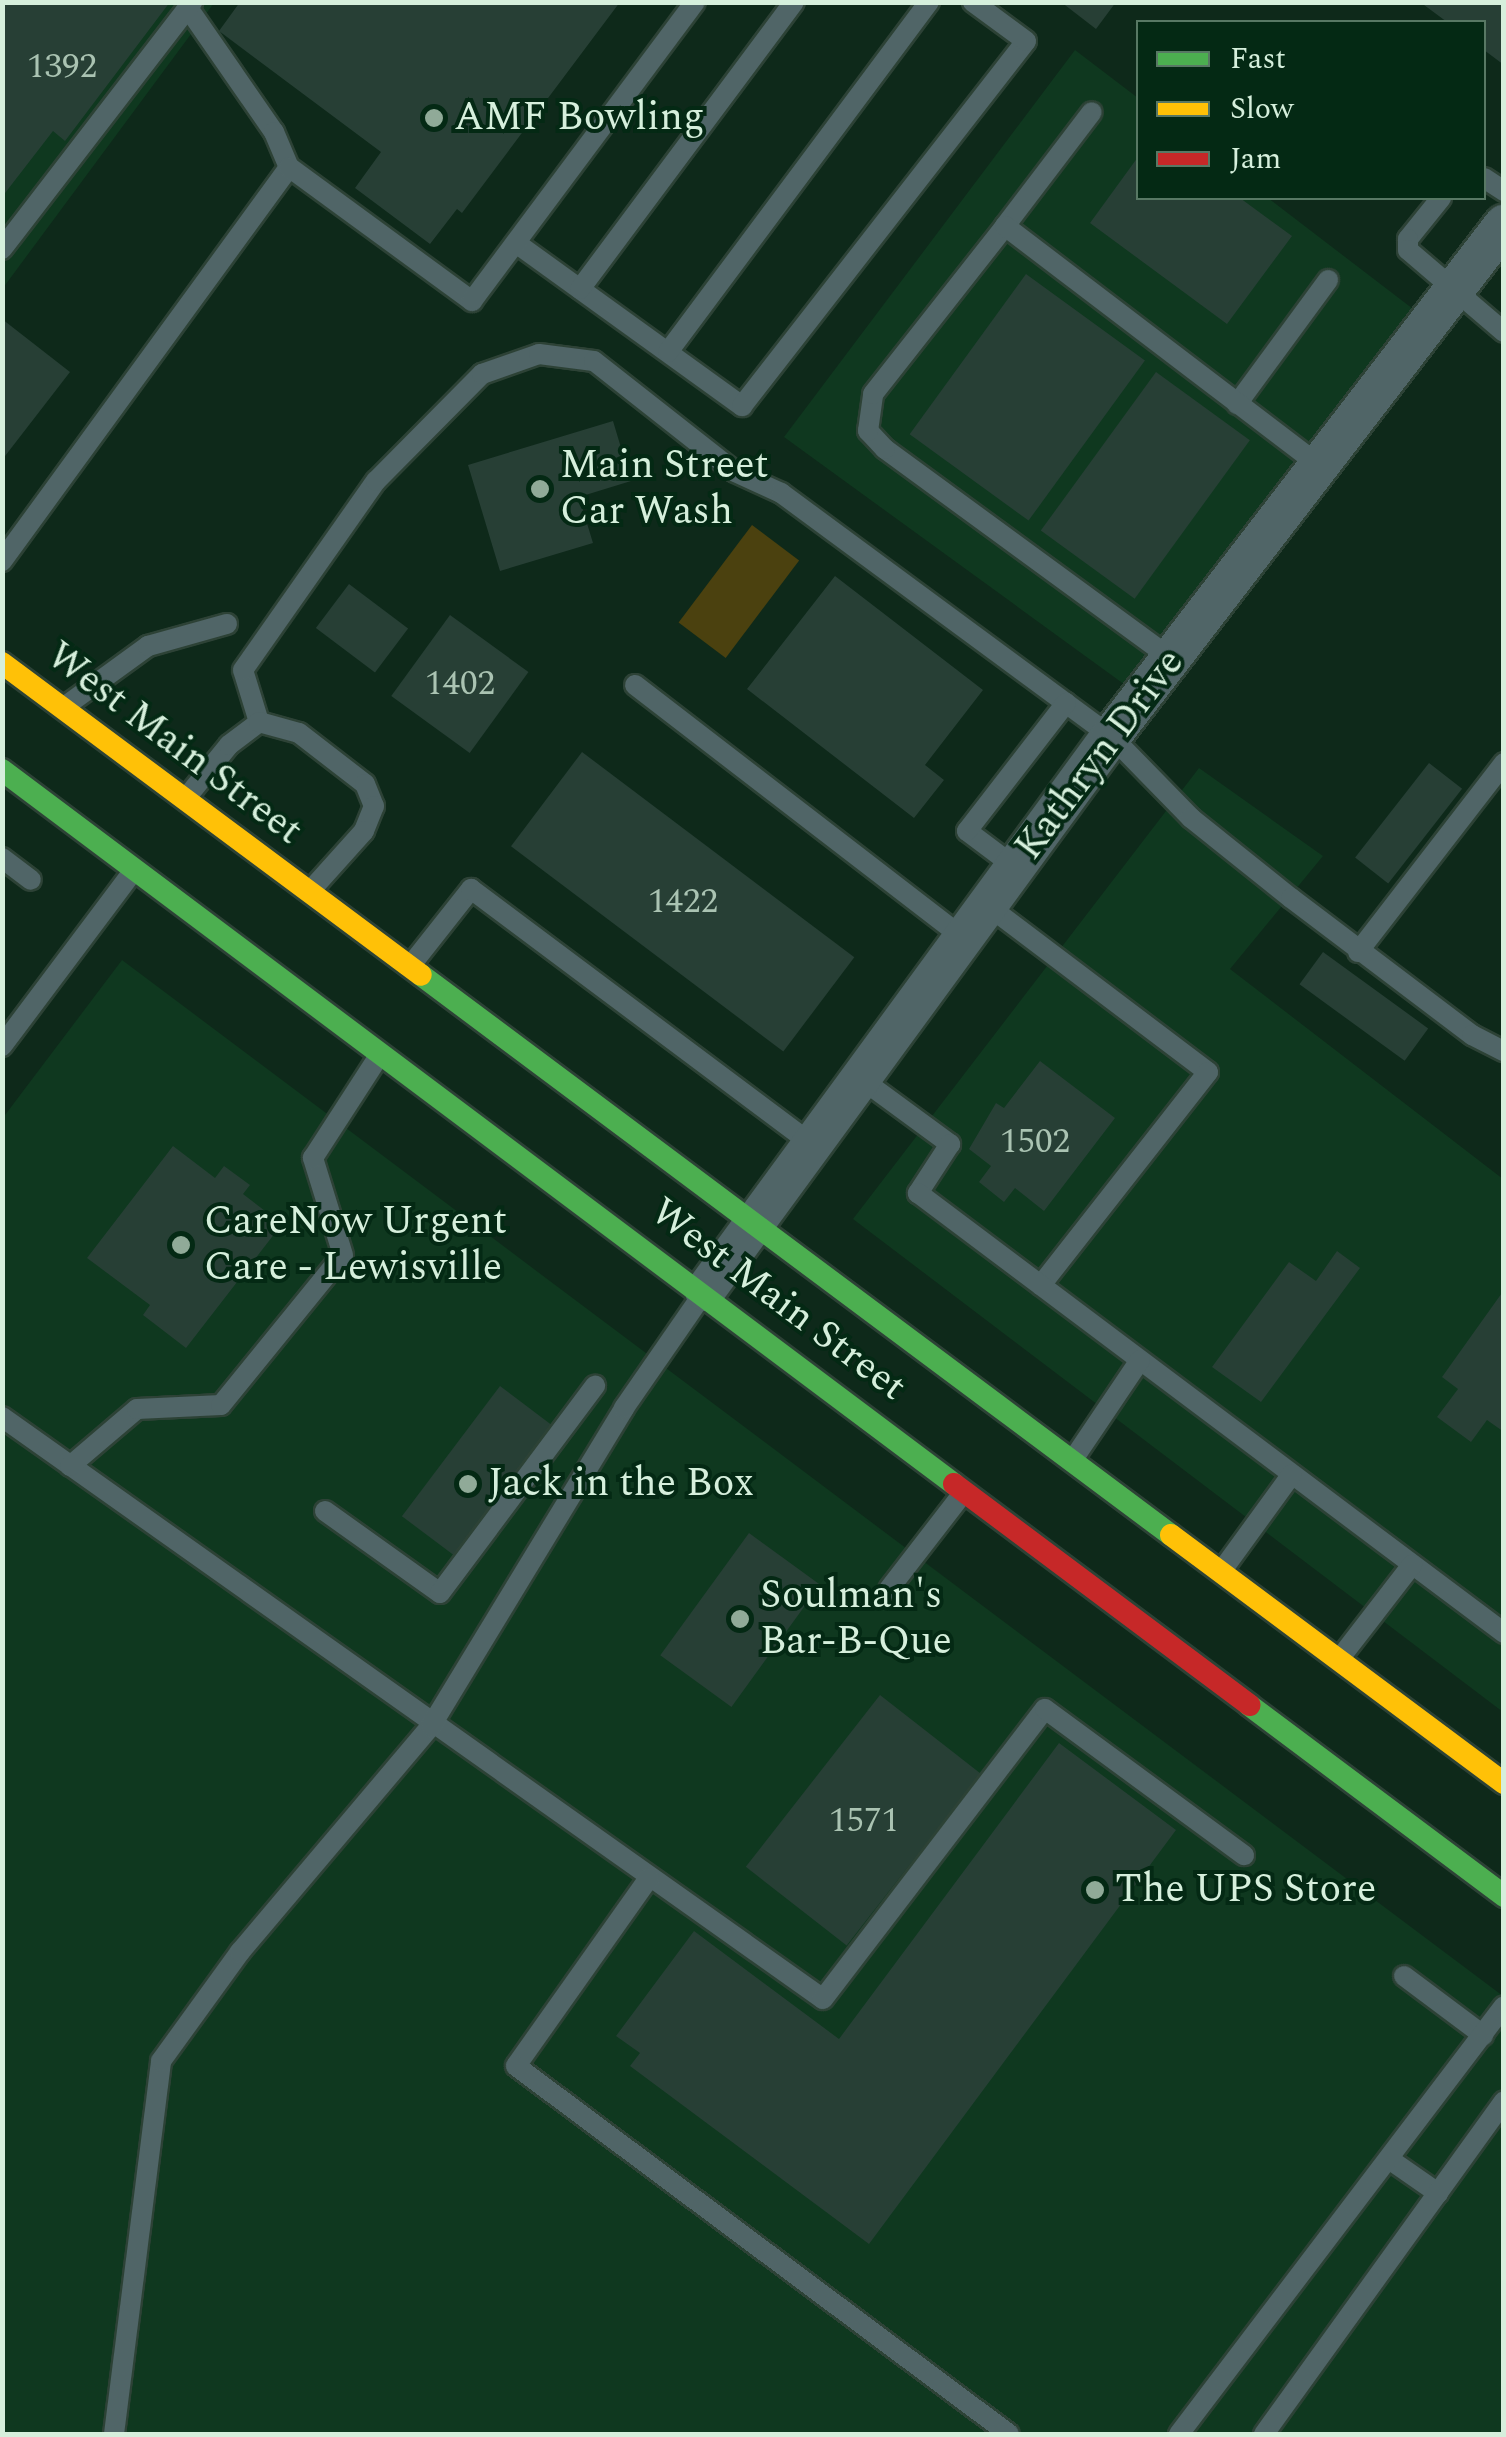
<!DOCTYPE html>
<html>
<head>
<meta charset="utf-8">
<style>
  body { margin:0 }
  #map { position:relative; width:1506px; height:2437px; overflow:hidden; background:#0e291a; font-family:Spectral,serif }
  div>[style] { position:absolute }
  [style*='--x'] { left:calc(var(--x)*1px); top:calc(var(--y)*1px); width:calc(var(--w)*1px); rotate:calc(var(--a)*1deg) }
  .built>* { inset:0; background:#0f381f }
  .green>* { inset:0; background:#4b410f; transform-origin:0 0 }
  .building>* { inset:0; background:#273f35; transform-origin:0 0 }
  .roads { filter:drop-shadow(2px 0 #2d4236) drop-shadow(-2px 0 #2d4236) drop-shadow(0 2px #2d4236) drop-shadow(0 -2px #2d4236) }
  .lane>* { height:20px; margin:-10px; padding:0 10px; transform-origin:10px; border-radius:10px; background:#506567 }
  .street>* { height:40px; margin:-20px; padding:0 20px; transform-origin:20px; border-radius:20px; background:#506567 }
  .fast>* { height:22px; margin:-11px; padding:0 11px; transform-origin:11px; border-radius:11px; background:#4caf50 }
  .slow>* { height:22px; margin:-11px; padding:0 11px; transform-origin:11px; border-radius:11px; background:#ffc107 }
  .jam>* { height:22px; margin:-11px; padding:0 11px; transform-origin:11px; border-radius:11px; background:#c62828 }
  .dots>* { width:28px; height:28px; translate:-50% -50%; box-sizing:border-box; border:5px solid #042914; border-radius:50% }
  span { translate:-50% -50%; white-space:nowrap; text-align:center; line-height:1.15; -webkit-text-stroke:8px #042914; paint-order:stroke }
  .number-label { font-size:35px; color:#aac3b2 }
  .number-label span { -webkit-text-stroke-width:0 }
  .poi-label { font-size:40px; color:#d6efdc }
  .left { translate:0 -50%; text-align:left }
  .street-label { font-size:40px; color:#d6efdc }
  .frame { position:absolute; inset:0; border:5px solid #d6efdc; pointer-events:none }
  .legend { position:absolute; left:1136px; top:20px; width:350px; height:180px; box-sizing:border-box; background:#042914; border:2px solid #587864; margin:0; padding:12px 18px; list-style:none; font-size:30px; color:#d6efdc }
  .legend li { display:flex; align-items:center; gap:20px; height:50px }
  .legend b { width:50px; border:2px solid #587864 }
</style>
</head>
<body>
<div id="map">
  <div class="built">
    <div style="clip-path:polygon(3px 3px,214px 3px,3px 288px)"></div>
    <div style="clip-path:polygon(1075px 50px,1138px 98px,1138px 198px,1268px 198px,1417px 312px,1132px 690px,784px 437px)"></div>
    <div style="clip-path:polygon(1199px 768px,1323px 856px,1230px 969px,1503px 1179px,1503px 1712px,853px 1219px)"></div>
    <div style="clip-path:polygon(122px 960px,1503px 1996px,1503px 2434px,3px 2434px,2px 1119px)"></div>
  </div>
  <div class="green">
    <div style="left:752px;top:525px;width:59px;height:122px;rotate:37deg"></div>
  </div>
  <div class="building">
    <div style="clip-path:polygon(2px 2px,170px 2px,65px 141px,53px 131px,2px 197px)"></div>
    <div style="clip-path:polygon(240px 2px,620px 2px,462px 213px,457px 209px,430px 244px,355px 188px,381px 152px,219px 31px)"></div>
    <div style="clip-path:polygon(1061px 2px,1116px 2px,1096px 29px)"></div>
    <div style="clip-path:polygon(1420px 2px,1504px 2px,1504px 65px,1484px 50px,1484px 22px,1447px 22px)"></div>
    <div style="clip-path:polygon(1138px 157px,1138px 198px,1240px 198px,1292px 236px,1227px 324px,1090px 223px)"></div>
    <div style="left:1026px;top:274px;width:147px;height:198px;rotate:36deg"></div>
    <div style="clip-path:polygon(2px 319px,70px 372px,2px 460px)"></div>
    <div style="left:1156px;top:372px;width:116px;height:196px;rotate:36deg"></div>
    <div style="clip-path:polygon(613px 421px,631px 481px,579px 497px,593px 543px,500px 571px,468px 465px)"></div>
    <div style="clip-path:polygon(835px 576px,983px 690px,925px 765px,944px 780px,914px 818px,747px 689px)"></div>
    <div style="left:349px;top:584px;width:74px;height:55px;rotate:37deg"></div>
    <div style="left:450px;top:615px;width:97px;height:100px;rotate:36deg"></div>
    <div style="left:582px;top:752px;width:341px;height:118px;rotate:37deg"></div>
    <div style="left:1429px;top:763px;width:42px;height:120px;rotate:38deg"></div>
    <div style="left:1323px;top:952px;width:130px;height:40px;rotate:36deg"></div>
    <div style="clip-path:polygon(1040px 1061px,1115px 1118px,1044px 1211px,1015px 1188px,1004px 1202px,979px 1182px,991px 1166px,969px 1149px,996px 1103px,1004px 1108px)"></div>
    <div style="clip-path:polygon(173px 1146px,215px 1178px,224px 1166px,250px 1185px,243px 1194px,282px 1224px,186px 1348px,143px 1315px,150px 1305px,87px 1258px)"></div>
    <div style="clip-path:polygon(1337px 1251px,1360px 1268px,1261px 1402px,1212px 1367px,1289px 1262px,1316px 1281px)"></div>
    <div style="clip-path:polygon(1504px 1290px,1504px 1432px,1487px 1420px,1471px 1442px,1437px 1417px,1458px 1389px,1442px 1377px)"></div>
    <div style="left:500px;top:1386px;width:68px;height:163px;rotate:37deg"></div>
    <div style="left:749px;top:1533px;width:88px;height:151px;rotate:36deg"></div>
    <div style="left:880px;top:1695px;width:128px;height:218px;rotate:38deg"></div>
    <div style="clip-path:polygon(1059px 1743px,1176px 1830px,869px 2244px,630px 2066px,640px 2053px,616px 2036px,694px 1931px,839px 2039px)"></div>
  </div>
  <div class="roads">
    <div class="lane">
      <div style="--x:188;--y:8;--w:151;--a:55.3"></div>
      <div style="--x:274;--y:132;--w:38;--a:67"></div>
      <div style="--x:1484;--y:178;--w:24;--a:33"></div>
      <div style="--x:1441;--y:198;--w:53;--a:128.8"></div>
      <div style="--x:1408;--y:239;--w:11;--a:90"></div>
      <div style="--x:1408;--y:250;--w:126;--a:40.5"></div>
      <div style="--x:1005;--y:226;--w:143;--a:-52.7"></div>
      <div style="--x:516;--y:243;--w:279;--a:35.8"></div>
      <div style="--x:742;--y:406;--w:462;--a:-52.1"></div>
      <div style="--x:1026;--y:41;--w:66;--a:-143.7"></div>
      <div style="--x:2;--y:249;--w:312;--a:-52.4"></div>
      <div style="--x:580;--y:289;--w:358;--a:-53.3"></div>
      <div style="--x:668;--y:352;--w:437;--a:-53.3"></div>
      <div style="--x:1237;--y:404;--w:154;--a:-53.7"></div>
      <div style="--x:2;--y:561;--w:487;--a:-53.9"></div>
      <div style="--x:289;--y:167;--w:227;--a:36.2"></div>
      <div style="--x:472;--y:301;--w:373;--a:-53.3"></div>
      <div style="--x:1172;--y:659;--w:356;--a:-143.8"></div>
      <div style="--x:885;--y:449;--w:25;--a:-133"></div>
      <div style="--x:868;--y:431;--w:37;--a:-82"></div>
      <div style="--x:873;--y:394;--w:214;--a:-51.8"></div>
      <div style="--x:1005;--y:226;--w:397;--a:37.3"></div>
      <div style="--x:635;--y:685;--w:414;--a:37.6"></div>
      <div style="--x:64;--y:707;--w:104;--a:-36"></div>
      <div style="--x:148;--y:646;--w:82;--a:-15.6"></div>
      <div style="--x:259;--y:722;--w:54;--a:-107.1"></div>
      <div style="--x:243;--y:670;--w:231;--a:-54.9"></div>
      <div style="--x:376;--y:481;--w:151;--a:-45.3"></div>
      <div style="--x:482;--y:374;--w:60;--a:-19.3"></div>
      <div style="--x:539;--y:354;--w:55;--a:7.3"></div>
      <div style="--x:594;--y:361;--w:179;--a:38.2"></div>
      <div style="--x:735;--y:472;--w:51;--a:24.5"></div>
      <div style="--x:781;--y:493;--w:410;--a:36.4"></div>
      <div style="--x:1111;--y:736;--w:115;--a:45.7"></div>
      <div style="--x:1191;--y:818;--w:128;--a:38.7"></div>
      <div style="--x:1291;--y:898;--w:227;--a:37.1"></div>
      <div style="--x:1472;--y:1035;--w:36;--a:27"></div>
      <div style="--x:186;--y:798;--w:68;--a:-50.9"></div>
      <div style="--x:229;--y:745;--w:38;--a:-37"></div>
      <div style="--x:259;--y:722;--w:41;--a:15.4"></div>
      <div style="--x:299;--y:733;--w:83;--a:37.7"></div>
      <div style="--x:365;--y:784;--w:24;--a:68"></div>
      <div style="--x:374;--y:806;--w:27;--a:112"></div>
      <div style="--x:364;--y:831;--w:79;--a:131.9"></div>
      <div style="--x:2;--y:858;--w:36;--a:37"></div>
      <div style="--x:1015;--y:867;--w:60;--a:-143.1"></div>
      <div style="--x:967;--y:831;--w:162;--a:-52.3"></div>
      <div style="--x:987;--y:905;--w:277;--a:37.1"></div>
      <div style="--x:1208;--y:1072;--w:271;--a:128.1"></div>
      <div style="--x:1358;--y:952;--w:239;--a:-52.3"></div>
      <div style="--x:411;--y:965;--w:97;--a:-51.7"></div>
      <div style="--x:471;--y:889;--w:426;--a:36.8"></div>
      <div style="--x:2;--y:1046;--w:220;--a:-53.1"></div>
      <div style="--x:860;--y:1078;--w:112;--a:36.3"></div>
      <div style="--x:950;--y:1144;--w:59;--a:123.1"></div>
      <div style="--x:918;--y:1193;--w:733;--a:36.9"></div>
      <div style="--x:2;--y:1417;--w:1006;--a:35.33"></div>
      <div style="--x:823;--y:1999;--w:365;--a:-52.6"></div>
      <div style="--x:1045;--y:1709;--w:247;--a:36.3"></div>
      <div style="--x:1074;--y:1458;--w:118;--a:-56"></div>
      <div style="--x:70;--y:1466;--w:88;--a:-40.4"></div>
      <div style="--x:137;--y:1409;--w:84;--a:-2.7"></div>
      <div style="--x:221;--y:1405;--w:193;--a:-50.9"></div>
      <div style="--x:343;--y:1255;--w:102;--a:-107.2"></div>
      <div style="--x:313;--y:1158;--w:121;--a:-57.1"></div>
      <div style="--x:325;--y:1511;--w:141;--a:35.5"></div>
      <div style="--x:440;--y:1593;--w:259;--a:-53.2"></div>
      <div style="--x:1223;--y:1569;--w:117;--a:-54"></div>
      <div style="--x:889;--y:1589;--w:123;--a:-52.3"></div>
      <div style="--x:1340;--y:1658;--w:118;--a:-52.3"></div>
      <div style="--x:649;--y:1878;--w:230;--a:125.3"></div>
      <div style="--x:516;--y:2066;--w:615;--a:36.74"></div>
      <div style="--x:1404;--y:1976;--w:99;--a:36.8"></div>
      <div style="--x:1389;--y:2159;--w:60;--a:34.8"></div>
      <div style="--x:114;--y:2434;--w:376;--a:-82.8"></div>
      <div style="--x:161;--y:2061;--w:135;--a:-54.1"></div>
      <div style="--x:240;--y:1952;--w:296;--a:-49.8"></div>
      <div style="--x:431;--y:1726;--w:372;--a:-58.7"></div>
      <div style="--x:624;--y:1408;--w:135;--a:-55.3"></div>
      <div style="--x:1179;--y:2434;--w:537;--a:-52.79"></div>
      <div style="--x:1264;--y:2434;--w:410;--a:-54.2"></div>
    </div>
    <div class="street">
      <div style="--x:705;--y:1291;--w:688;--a:-53.81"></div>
      <div style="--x:1111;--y:736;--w:645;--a:-52.44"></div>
    </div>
    <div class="fast">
      <div style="--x:2;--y:770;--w:1190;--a:36.87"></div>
      <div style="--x:421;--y:975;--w:936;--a:36.75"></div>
      <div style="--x:1249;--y:1705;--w:319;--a:36.8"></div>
    </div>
    <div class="slow">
      <div style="--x:2;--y:663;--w:522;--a:36.67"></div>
      <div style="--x:1171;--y:1535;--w:415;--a:36.7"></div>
    </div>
    <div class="jam">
      <div style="--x:954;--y:1484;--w:369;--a:36.8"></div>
    </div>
  </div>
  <div class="dots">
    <div style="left:434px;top:118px;background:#90aa98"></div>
    <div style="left:540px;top:489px;background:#90aa98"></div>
    <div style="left:181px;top:1245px;background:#90aa98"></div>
    <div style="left:468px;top:1484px;background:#90aa98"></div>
    <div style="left:740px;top:1619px;background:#90aa98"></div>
    <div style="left:1095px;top:1890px;background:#90aa98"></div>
  </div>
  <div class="number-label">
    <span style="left:62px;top:67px">1392</span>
    <span style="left:460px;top:684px">1402</span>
    <span style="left:683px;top:902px">1422</span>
    <span style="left:1035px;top:1142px">1502</span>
    <span style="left:864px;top:1821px">1571</span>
  </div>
  <div class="poi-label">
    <span class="left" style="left:454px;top:118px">AMF Bowling</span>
    <span class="left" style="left:560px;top:489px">Main Street<br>Car Wash</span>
    <span class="left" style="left:204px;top:1245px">CareNow Urgent<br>Care - Lewisville</span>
    <span class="left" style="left:488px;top:1484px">Jack in the Box</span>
    <span class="left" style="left:760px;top:1619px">Soulman's<br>Bar-B-Que</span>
    <span class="left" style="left:1115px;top:1890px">The UPS Store</span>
  </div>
  <div class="street-label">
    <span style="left:174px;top:744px;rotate:37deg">West Main Street</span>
    <span style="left:1100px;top:755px;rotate:-53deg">Kathryn Drive</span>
    <span style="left:778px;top:1300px;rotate:37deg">West Main Street</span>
  </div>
  <div class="frame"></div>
  <ul class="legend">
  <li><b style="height:12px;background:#4caf50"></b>Fast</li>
  <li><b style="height:12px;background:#ffc107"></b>Slow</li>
  <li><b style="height:12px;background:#c62828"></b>Jam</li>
  </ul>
</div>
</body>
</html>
